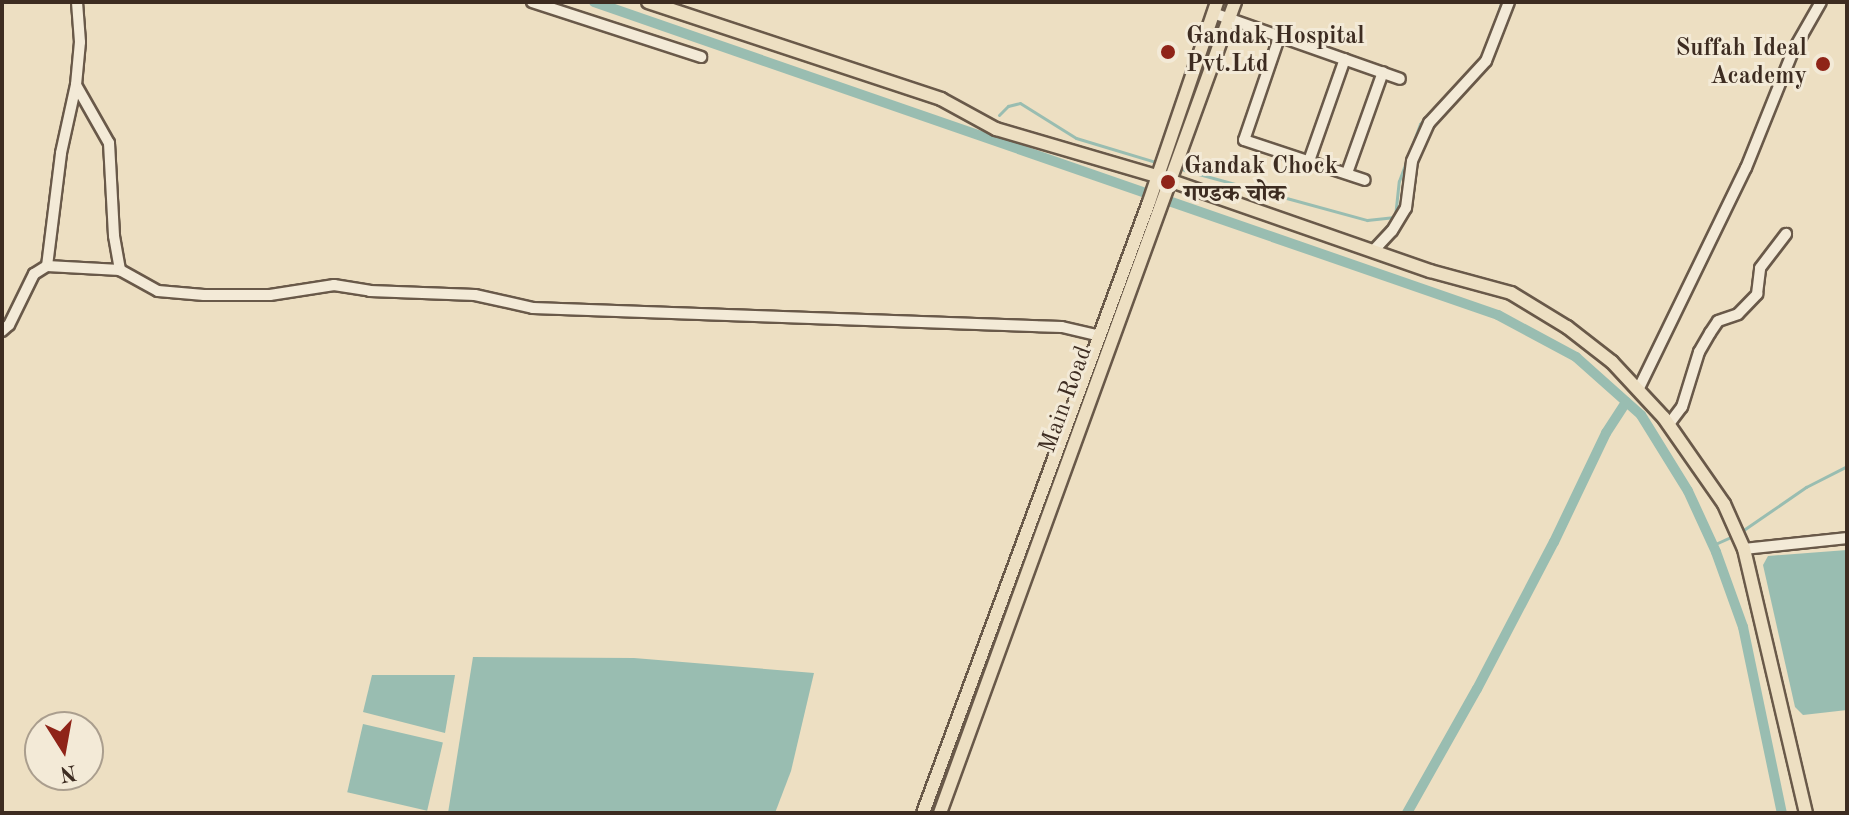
<!DOCTYPE html>
<html>
<head>
<meta charset="utf-8">
<style>
  body { margin:0 }
  #map { position:relative; width:1849px; height:815px; overflow:hidden; background:#eddfc2; font-family:"Old Standard TT","Noto Serif Devanagari",serif }
  div>[style] { position:absolute }
  [style*='--x'] { left:calc(var(--x)*1px); top:calc(var(--y)*1px); width:calc(var(--w)*1px); rotate:calc(var(--a)*1deg) }
  .water>* { inset:0; background:#99bdb1; transform-origin:0 0 }
  .stream>* { height:3px; margin:-1.5px; padding:0 1.5px; transform-origin:1.5px; border-radius:1.5px; background:#99bdb1 }
  .canal>* { height:10px; margin:-5px; padding:0 5px; transform-origin:5px; border-radius:5px; background:#99bdb1 }
  .roads { filter:drop-shadow(2px 0 #695949) drop-shadow(-2px 0 #695949) drop-shadow(0 2px #695949) drop-shadow(0 -2px #695949) }
  .minor>* { height:10px; margin:-5px; padding:0 5px; transform-origin:5px; border-radius:5px; background:#f3ead7 }
  .major>* { height:12px; margin:-6px; padding:0 6px; transform-origin:6px; border-radius:6px; background:#eddfc2 }
  .dots>* { width:22px; height:22px; translate:-50% -50%; box-sizing:border-box; border:4px solid #f3ead7; border-radius:50% }
  span { translate:-50% -50%; white-space:nowrap; text-align:center; line-height:1.15; -webkit-text-stroke:6px #f3ead7; paint-order:stroke }
  .poi-label { font-size:24px; color:#3d2c21; font-weight:700 }
  .left { translate:0 -50%; text-align:left }
  .right { translate:-100% -50%; text-align:right }
  .street-label { font-size:24px; color:#3d2c21 }
  .frame { position:absolute; inset:0; border:4px solid #3d2c21; pointer-events:none }
  .north { position:absolute; left:24px; top:711px; width:80px; height:80px; box-sizing:border-box; background:#f3ead7; border:2px solid #aa9e8e; border-radius:50%; rotate:169deg; font-size:22px; font-weight:700; line-height:32px; text-align:center; color:#3d2c21 }
  .north::after { content:''; display:block; margin:auto; width:28px; height:36px; background:#8f2418; clip-path:polygon(50% 0,100% 100%,50% 72%,0 100%) }
</style>
</head>
<body>
<div id="map">
  <div class="water">
    <div style="clip-path:polygon(1847px 550px,1847px 710px,1803px 715px,1795px 707px,1763px 565px,1768px 556px)"></div>
    <div style="clip-path:polygon(473px 657px,634px 658px,814px 673px,791px 771px,775px 813px,448px 813px)"></div>
    <div style="clip-path:polygon(372px 675px,455px 675px,445px 733px,363px 712px)"></div>
    <div style="left:363px;top:724px;width:82px;height:70px;rotate:13deg"></div>
  </div>
  <div class="stream">
    <div style="--x:1495;--y:25;--w:24;--a:-75"></div>
    <div style="--x:1476;--y:65;--w:24;--a:-60"></div>
    <div style="--x:999;--y:115;--w:13;--a:-45"></div>
    <div style="--x:1008;--y:106;--w:12;--a:-14"></div>
    <div style="--x:1020;--y:103;--w:66;--a:32"></div>
    <div style="--x:1076;--y:138;--w:87;--a:16.8"></div>
    <div style="--x:1184;--y:170;--w:190;--a:15.3"></div>
    <div style="--x:1367;--y:220;--w:28;--a:-6"></div>
    <div style="--x:1395;--y:217;--w:36;--a:-84"></div>
    <div style="--x:1399;--y:181;--w:61;--a:-69.8"></div>
    <div style="--x:1420;--y:124;--w:74;--a:-46.6"></div>
    <div style="--x:1742;--y:531;--w:78;--a:-34.5"></div>
    <div style="--x:1806;--y:487;--w:46;--a:-27.1"></div>
    <div style="--x:1713;--y:545;--w:24;--a:-24"></div>
  </div>
  <div class="canal">
    <div style="--x:594;--y:2;--w:957;--a:19.1"></div>
    <div style="--x:1498;--y:315;--w:89;--a:28.3"></div>
    <div style="--x:1576;--y:357;--w:87;--a:41.7"></div>
    <div style="--x:1641;--y:415;--w:89;--a:58.3"></div>
    <div style="--x:1688;--y:491;--w:67;--a:65.3"></div>
    <div style="--x:1716;--y:552;--w:80;--a:70.2"></div>
    <div style="--x:1743;--y:627;--w:190;--a:78.2"></div>
    <div style="--x:1407;--y:813;--w:142;--a:-60.6"></div>
    <div style="--x:1477;--y:689;--w:166;--a:-62.4"></div>
    <div style="--x:1554;--y:542;--w:121;--a:-64.5"></div>
    <div style="--x:1606;--y:433;--w:37;--a:-57"></div>
  </div>
  <div class="roads">
    <div class="minor">
      <div style="--x:532;--y:2;--w:178;--a:18"></div>
      <div style="--x:1213;--y:13;--w:198;--a:19.4"></div>
      <div style="--x:1280;--y:35;--w:111;--a:108.9"></div>
      <div style="--x:1244;--y:140;--w:127;--a:18.3"></div>
      <div style="--x:76;--y:85;--w:67;--a:60.4"></div>
      <div style="--x:109;--y:143;--w:93;--a:86.9"></div>
      <div style="--x:114;--y:236;--w:35;--a:80"></div>
      <div style="--x:1309;--y:161;--w:108;--a:-70.6"></div>
      <div style="--x:1347;--y:173;--w:107;--a:-70.4"></div>
      <div style="--x:1374;--y:250;--w:26;--a:-47"></div>
      <div style="--x:1392;--y:231;--w:27;--a:-59"></div>
      <div style="--x:1406;--y:208;--w:47;--a:-82.7"></div>
      <div style="--x:1412;--y:161;--w:42;--a:-65.9"></div>
      <div style="--x:1429;--y:123;--w:84;--a:-47.4"></div>
      <div style="--x:1486;--y:61;--w:63;--a:-68.7"></div>
      <div style="--x:47;--y:266;--w:114;--a:-82.9"></div>
      <div style="--x:61;--y:153;--w:70;--a:-77.6"></div>
      <div style="--x:76;--y:85;--w:43;--a:-84.7"></div>
      <div style="--x:80;--y:42;--w:40;--a:-94.3"></div>
      <div style="--x:2;--y:331;--w:9;--a:-41"></div>
      <div style="--x:9;--y:325;--w:57;--a:-63.9"></div>
      <div style="--x:34;--y:274;--w:15;--a:-32"></div>
      <div style="--x:47;--y:266;--w:73;--a:3.1"></div>
      <div style="--x:120;--y:270;--w:43;--a:28.9"></div>
      <div style="--x:158;--y:291;--w:46;--a:5"></div>
      <div style="--x:204;--y:295;--w:66;--a:0"></div>
      <div style="--x:270;--y:295;--w:65;--a:-8.9"></div>
      <div style="--x:334;--y:285;--w:36;--a:9"></div>
      <div style="--x:370;--y:291;--w:105;--a:2.2"></div>
      <div style="--x:475;--y:295;--w:59;--a:12.6"></div>
      <div style="--x:533;--y:308;--w:529;--a:2.06"></div>
      <div style="--x:1062;--y:327;--w:39;--a:13"></div>
      <div style="--x:1638;--y:390;--w:247;--a:-64.1"></div>
      <div style="--x:1746;--y:168;--w:126;--a:-68.1"></div>
      <div style="--x:1793;--y:51;--w:56;--a:-60.3"></div>
      <div style="--x:1669;--y:424;--w:21;--a:-53"></div>
      <div style="--x:1682;--y:407;--w:58;--a:-72.8"></div>
      <div style="--x:1699;--y:352;--w:22;--a:-60"></div>
      <div style="--x:1710;--y:333;--w:14;--a:-56"></div>
      <div style="--x:1718;--y:321;--w:21;--a:-19"></div>
      <div style="--x:1738;--y:314;--w:28;--a:-46"></div>
      <div style="--x:1757;--y:294;--w:26;--a:-83"></div>
      <div style="--x:1760;--y:268;--w:43;--a:-52.6"></div>
      <div style="--x:1744;--y:549;--w:104;--a:-6.1"></div>
    </div>
    <div class="major">
      <div style="--x:648;--y:2;--w:309;--a:18.3"></div>
      <div style="--x:941;--y:99;--w:63;--a:28.6"></div>
      <div style="--x:996;--y:129;--w:168;--a:16.3"></div>
      <div style="--x:1157;--y:176;--w:289;--a:19.2"></div>
      <div style="--x:1430;--y:271;--w:84;--a:15.2"></div>
      <div style="--x:1511;--y:293;--w:66;--a:31.3"></div>
      <div style="--x:1567;--y:327;--w:57;--a:37.9"></div>
      <div style="--x:1612;--y:362;--w:76;--a:47.1"></div>
      <div style="--x:1664;--y:418;--w:105;--a:55.1"></div>
      <div style="--x:1724;--y:504;--w:49;--a:66"></div>
      <div style="--x:1744;--y:549;--w:271;--a:76.8"></div>
      <div style="--x:923;--y:813;--w:651;--a:-69.7"></div>
      <div style="--x:1149;--y:202;--w:211;--a:-71.2"></div>
      <div style="--x:940;--y:813;--w:863;--a:-70.01"></div>
    </div>
  </div>
  <div class="dots">
    <div style="left:1168px;top:52px;background:#8f2418"></div>
    <div style="left:1823px;top:64px;background:#8f2418"></div>
    <div style="left:1168px;top:182px;background:#8f2418"></div>
  </div>
  <div class="poi-label">
    <span class="left" style="left:1186px;top:52px">Gandak Hospital<br>Pvt.Ltd</span>
    <span class="right" style="left:1807px;top:64px">Suffah Ideal<br>Academy</span>
    <span class="left" style="left:1184px;top:182px">Gandak Chock<br>गण्डक चोक</span>
  </div>
  <div class="street-label">
    <span style="left:1067px;top:400px;rotate:-70deg">Main Road</span>
  </div>
  <div class="frame"></div>
  <div class="north">N</div>
</div>
</body>
</html>
